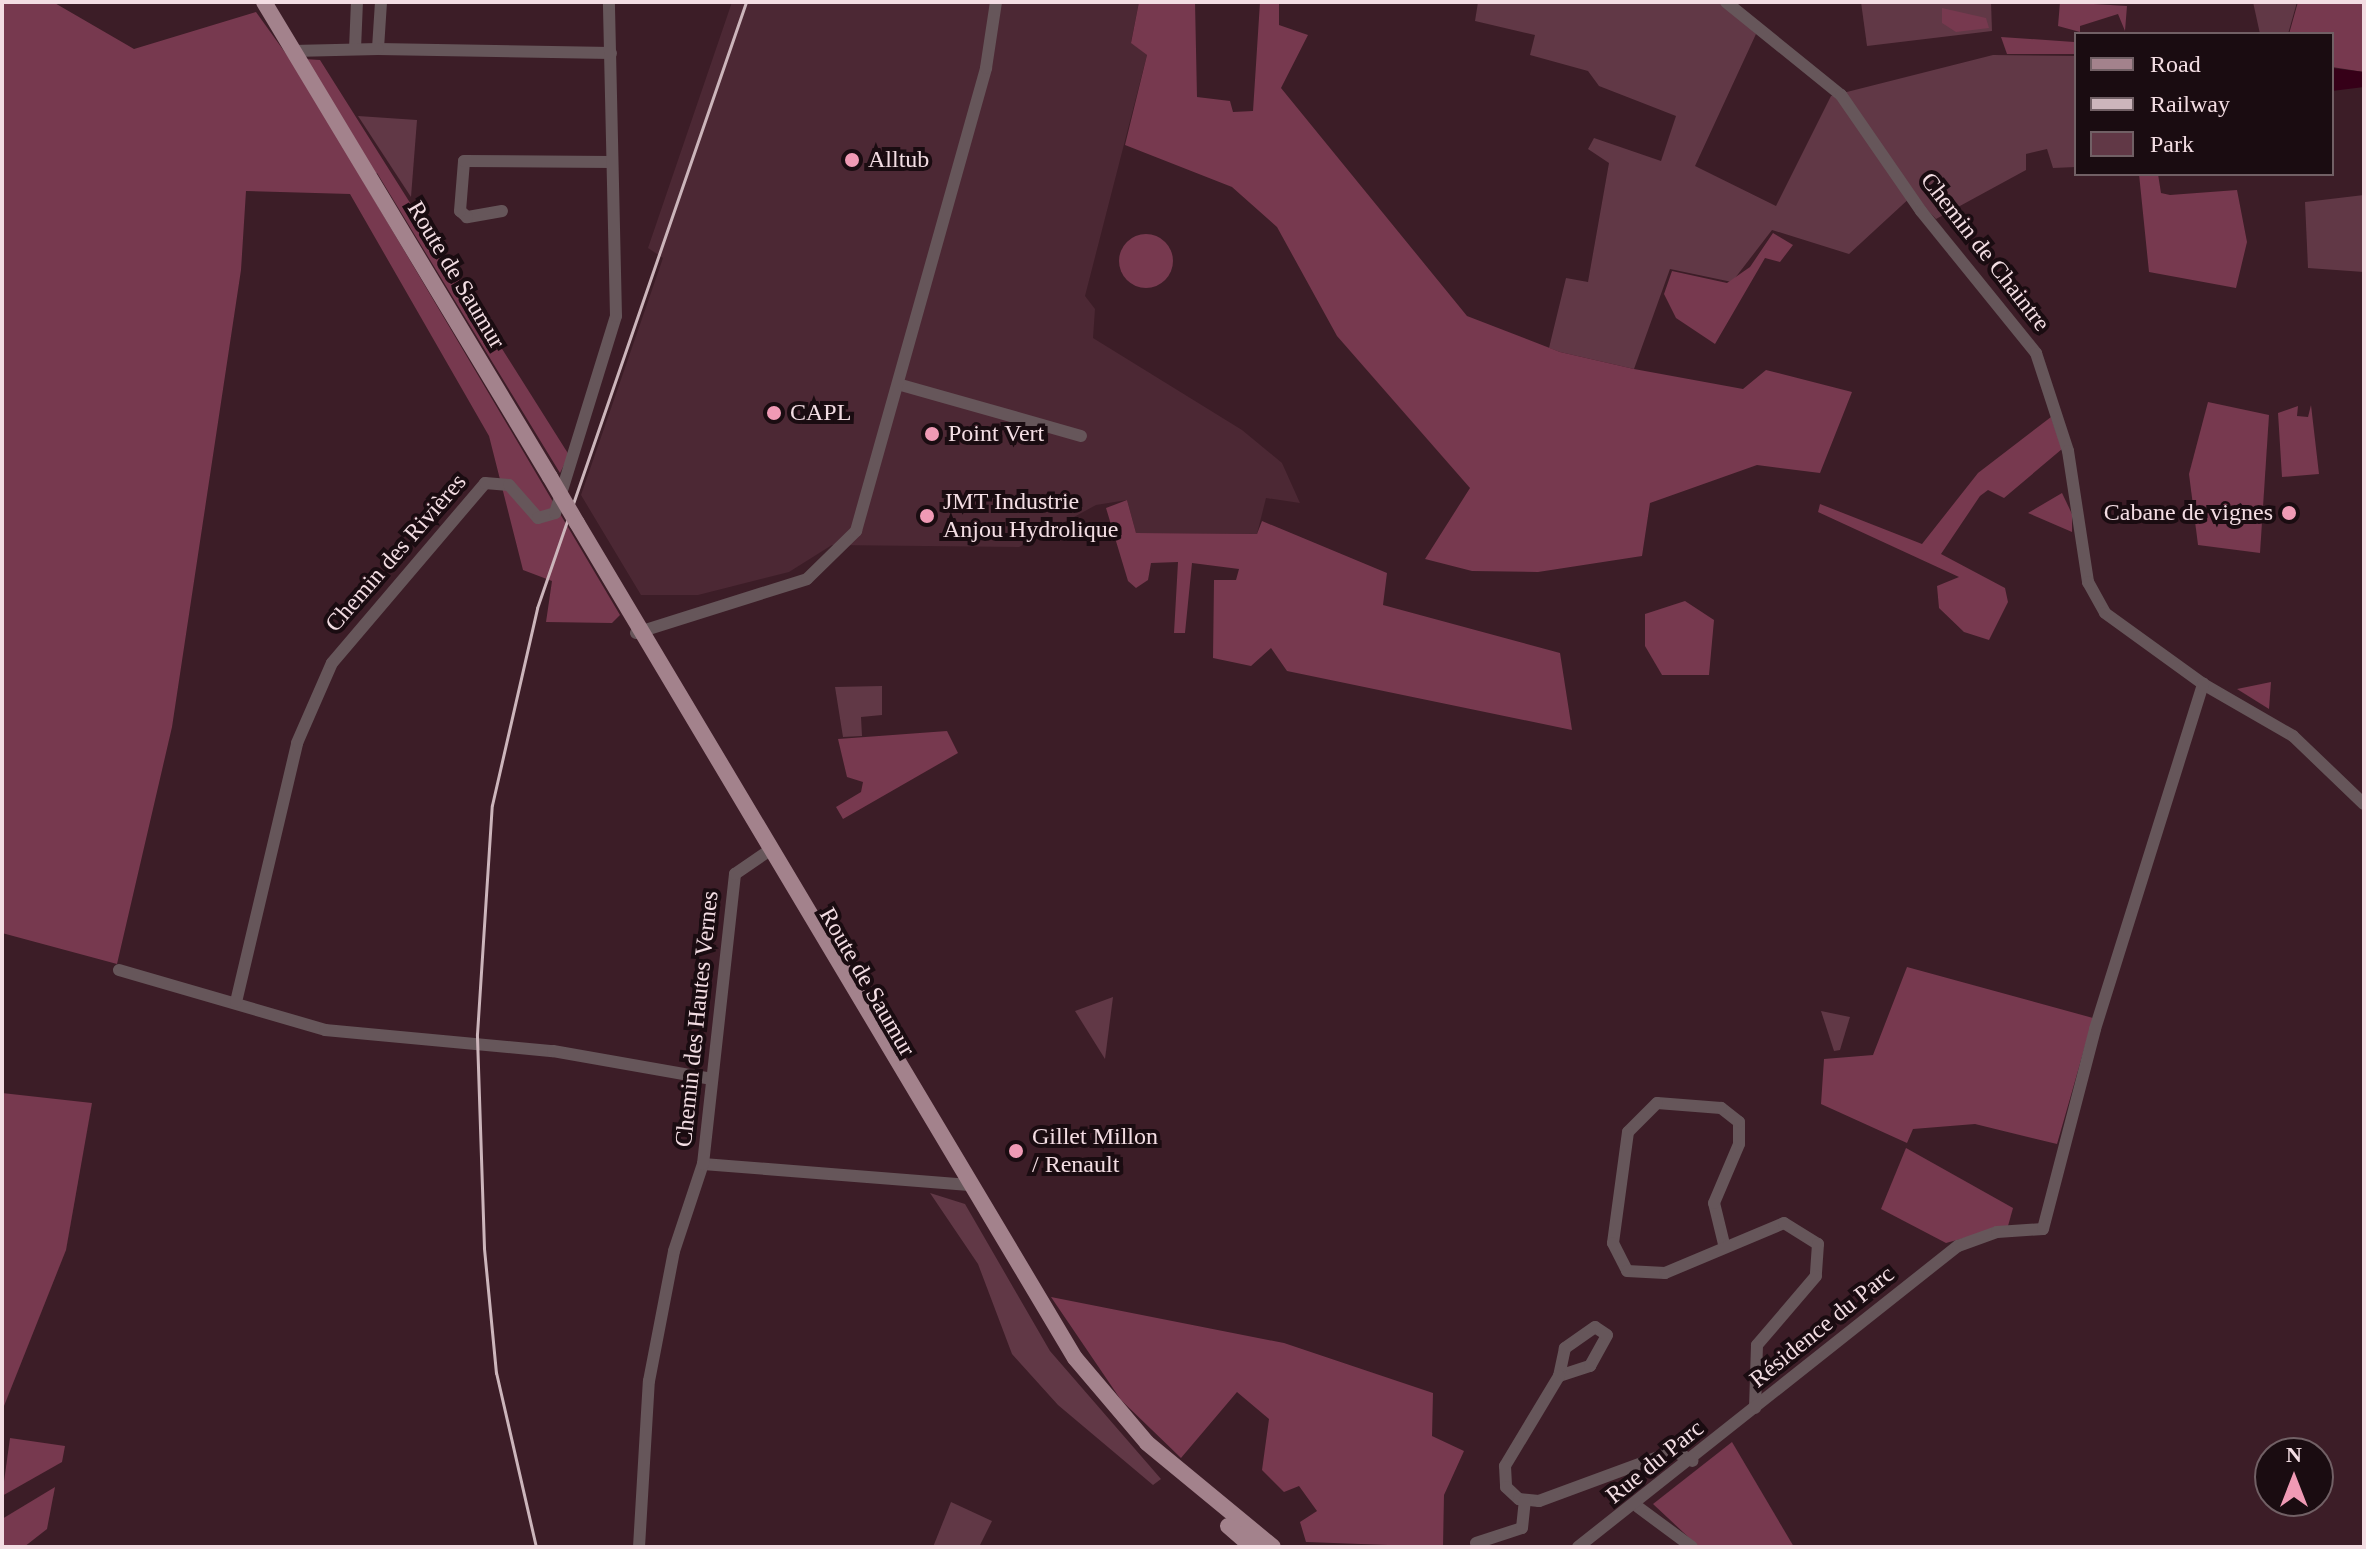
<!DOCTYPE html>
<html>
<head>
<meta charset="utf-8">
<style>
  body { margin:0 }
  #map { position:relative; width:2366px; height:1549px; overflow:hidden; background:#3c1d27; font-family:"Times New Roman",serif }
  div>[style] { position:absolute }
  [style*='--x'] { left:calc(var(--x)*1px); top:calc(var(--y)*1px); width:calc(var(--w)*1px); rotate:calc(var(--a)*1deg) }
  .built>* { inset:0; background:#4c2834 }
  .green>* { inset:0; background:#613846 }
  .forest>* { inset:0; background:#77394f }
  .round { border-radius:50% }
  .water>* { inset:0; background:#360018 }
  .minor>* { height:12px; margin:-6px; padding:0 6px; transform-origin:6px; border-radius:6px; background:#66565a }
  .major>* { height:16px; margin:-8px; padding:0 8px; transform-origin:8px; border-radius:8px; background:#a3828c }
  .rail>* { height:3px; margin:-1.5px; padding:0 1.5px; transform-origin:1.5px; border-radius:1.5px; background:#ccb5bb }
  .major-bridge>* { height:16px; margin:-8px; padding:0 8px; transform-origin:8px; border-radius:8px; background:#a3828c }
  .dots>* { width:22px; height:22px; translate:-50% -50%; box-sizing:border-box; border:4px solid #1a0c11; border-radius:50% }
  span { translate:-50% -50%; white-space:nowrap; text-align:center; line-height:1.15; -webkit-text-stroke:8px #1a0c11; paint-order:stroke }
  .poi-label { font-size:24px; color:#f3dde3 }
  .left { translate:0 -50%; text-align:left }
  .right { translate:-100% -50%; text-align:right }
  .street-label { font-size:24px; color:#f3dde3 }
  .frame { position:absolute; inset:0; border:4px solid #f3dde3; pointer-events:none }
  .legend { position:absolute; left:2074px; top:32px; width:260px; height:144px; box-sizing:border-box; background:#1a0c11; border:2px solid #716065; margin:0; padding:10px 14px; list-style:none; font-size:24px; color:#f3dde3 }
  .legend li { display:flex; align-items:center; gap:16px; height:40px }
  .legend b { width:40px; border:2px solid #716065 }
  .north { position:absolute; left:2254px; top:1437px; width:80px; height:80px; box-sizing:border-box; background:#1a0c11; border:2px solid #716065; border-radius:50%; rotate:0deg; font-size:22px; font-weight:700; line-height:32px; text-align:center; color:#f3dde3 }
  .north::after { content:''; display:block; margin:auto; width:28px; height:36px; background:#f09ab5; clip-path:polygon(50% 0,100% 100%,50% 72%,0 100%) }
</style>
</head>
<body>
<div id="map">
  <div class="built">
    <div style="clip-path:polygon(732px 2px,1139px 2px,1131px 42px,1147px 55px,1085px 296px,1095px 309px,1093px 338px,1242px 430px,1282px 463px,1300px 503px,1266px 498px,1257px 534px,1136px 533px,1127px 500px,1096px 505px,1019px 547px,832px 545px,789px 572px,698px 595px,641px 595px,581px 495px,663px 258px,648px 248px)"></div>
  </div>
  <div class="green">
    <div style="clip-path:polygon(1478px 2px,1734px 2px,1756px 34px,1695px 166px,1776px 206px,1831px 96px,1993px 55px,2076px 56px,2076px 167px,2053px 168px,2047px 149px,2026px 154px,2026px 170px,1936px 219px,1913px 195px,1849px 254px,1772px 230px,1732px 282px,1670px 269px,1634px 369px,1560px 352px,1549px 348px,1566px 278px,1588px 282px,1609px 163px,1588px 149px,1594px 138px,1661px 161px,1676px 116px,1599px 86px,1588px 71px,1530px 55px,1535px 35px,1475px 21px)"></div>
    <div style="clip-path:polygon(1861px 2px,1991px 2px,1992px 31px,1867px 46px)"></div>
    <div style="clip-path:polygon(2253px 2px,2297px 2px,2288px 34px,2260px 34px)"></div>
    <div style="clip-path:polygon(358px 116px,417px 120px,411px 197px)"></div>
    <div style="clip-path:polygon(2364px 195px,2364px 272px,2308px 268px,2305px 202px)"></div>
    <div style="clip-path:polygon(882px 686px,882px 715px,861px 717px,862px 736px,843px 737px,835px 687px)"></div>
    <div style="clip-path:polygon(1113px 997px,1105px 1059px,1075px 1011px)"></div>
    <div style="clip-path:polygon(1821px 1011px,1850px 1017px,1840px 1050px,1834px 1051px)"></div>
    <div style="clip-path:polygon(930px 1193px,965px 1204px,1050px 1351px,1161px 1479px,1153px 1485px,1058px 1405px,1012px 1354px,978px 1264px)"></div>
    <div style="clip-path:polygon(951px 1502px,992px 1521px,979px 1547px,933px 1547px)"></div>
  </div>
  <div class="forest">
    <div style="clip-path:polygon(2px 2px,53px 2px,134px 49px,256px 12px,289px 58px,320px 60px,569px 455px,560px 473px,377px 173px,363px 181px,620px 615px,612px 623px,546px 622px,552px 581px,523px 570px,489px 436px,350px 194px,246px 191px,241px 270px,172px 727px,117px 964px,2px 933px)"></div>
    <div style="clip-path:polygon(1139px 2px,1195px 2px,1197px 97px,1230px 101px,1233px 112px,1253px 111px,1260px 2px,1279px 2px,1279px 25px,1308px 35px,1281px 88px,1467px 316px,1560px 352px,1634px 369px,1743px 389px,1766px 370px,1852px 392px,1820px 473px,1757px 465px,1650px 503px,1642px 556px,1538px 572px,1472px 571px,1425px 559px,1470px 488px,1337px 336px,1277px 227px,1232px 187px,1125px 145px,1147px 55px,1131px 43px)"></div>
    <div style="clip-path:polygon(2060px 2px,2127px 6px,2125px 31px,2118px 14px,2080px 26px,2080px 32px,2058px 26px)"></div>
    <div style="clip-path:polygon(2298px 2px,2364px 2px,2364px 72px,2332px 67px,2332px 34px,2289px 34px)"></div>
    <div style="clip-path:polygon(1942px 8px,1986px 18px,1989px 28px,1956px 32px,1942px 23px)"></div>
    <div style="clip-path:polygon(2001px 37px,2074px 42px,2076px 54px,2007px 54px)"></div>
    <div style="clip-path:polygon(2139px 174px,2158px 174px,2161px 193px,2170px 195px,2237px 190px,2247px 242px,2236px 288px,2149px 272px)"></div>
    <div style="clip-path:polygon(1773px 233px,1793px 245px,1780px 262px,1765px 258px,1715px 344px,1676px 318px,1664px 294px,1672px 271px,1727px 283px,1750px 267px)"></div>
    <div class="round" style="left:1119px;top:234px;width:54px;height:54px"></div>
    <div style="clip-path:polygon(2208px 402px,2269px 415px,2260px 553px,2198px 545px,2189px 474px)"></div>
    <div style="clip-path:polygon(2311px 405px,2319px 474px,2282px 477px,2278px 413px,2298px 406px,2297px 416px,2308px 417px)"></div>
    <div style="clip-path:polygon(2051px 417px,2062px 449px,2004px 498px,1988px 490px,1980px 496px,1941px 554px,2005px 588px,2008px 602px,1989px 640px,1964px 632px,1939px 608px,1937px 586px,1959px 577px,1818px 512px,1820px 504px,1922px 544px,1978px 473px)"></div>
    <div style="clip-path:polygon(2062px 493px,2072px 514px,2072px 532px,2028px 513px)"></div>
    <div style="clip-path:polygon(1127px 500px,1136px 533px,1257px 534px,1262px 521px,1387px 573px,1383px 605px,1560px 653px,1572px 730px,1287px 671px,1271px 648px,1251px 666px,1213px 658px,1214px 580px,1236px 580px,1239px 569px,1192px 563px,1185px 633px,1174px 633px,1178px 562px,1151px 563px,1148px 580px,1136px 588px,1128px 581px,1106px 508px)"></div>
    <div style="clip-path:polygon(1685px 601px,1714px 620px,1709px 675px,1662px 675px,1645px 646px,1645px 614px)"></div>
    <div style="clip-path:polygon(2271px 682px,2269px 709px,2237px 689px)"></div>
    <div style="clip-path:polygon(947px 731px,958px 753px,843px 819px,836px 807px,861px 792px,863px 782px,847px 777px,838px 739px)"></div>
    <div style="clip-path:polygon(1907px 967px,2093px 1018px,2057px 1144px,1975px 1124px,1913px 1129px,1907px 1143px,1821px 1104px,1824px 1059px,1873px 1055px)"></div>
    <div style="clip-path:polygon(2px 1093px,92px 1103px,66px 1250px,2px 1411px)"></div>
    <div style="clip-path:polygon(1906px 1148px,2013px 1208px,2008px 1226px,1946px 1243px,1881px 1209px)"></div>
    <div style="clip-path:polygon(1051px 1297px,1284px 1343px,1433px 1393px,1432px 1436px,1464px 1451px,1444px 1495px,1443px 1547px,1306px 1542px,1300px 1522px,1317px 1511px,1299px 1486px,1284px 1492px,1262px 1470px,1269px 1419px,1237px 1392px,1181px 1458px,1121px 1400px)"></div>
    <div style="clip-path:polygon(10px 1438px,65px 1446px,62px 1462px,2px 1496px)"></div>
    <div style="clip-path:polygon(1732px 1442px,1794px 1547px,1699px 1547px,1653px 1504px)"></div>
    <div style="clip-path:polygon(55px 1487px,47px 1529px,24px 1547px,2px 1547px,2px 1519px)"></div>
  </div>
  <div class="water">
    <div style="clip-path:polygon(2332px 68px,2364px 72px,2364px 87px,2332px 91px)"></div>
  </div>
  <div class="minor">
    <div style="--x:381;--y:2;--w:47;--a:93.7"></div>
    <div style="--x:378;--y:49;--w:233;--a:1"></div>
    <div style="--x:1726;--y:2;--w:148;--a:39"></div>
    <div style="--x:1841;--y:95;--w:141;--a:55.4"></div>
    <div style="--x:1921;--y:211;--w:183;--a:51"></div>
    <div style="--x:2036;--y:353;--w:103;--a:71.9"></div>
    <div style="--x:2068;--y:451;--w:133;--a:81.3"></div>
    <div style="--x:2088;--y:582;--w:35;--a:61"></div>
    <div style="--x:2105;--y:613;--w:121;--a:35.9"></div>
    <div style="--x:2203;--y:684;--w:104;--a:30"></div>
    <div style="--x:2293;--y:736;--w:98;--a:43.8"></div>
    <div style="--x:355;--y:49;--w:47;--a:-87.6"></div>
    <div style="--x:293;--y:51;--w:85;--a:-1.3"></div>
    <div style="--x:502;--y:211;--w:36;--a:170"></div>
    <div style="--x:467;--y:217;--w:9;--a:-139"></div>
    <div style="--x:460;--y:211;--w:50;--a:-85.4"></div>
    <div style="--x:464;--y:161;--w:148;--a:0.4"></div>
    <div style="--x:901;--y:385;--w:187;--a:15.8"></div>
    <div style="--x:636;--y:633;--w:179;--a:-17.5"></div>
    <div style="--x:807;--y:579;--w:69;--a:-44.4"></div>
    <div style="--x:856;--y:531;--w:481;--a:-74.3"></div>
    <div style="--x:986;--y:68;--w:67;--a:-81.4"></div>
    <div style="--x:119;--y:970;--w:215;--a:16.2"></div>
    <div style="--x:325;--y:1030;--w:229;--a:5.3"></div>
    <div style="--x:553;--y:1051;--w:160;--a:10"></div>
    <div style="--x:236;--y:1002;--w:266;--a:-76.7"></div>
    <div style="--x:297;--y:743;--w:87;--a:-66.4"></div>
    <div style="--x:332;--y:663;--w:236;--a:-49.6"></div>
    <div style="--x:485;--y:483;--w:24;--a:5"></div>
    <div style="--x:509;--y:485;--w:44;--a:48.7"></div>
    <div style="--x:538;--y:518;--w:18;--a:-16"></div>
    <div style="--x:555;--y:513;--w:206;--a:-72.8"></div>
    <div style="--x:616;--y:316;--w:314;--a:-91.3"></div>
    <div style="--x:703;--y:1164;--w:267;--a:4.5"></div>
    <div style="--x:1724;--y:1244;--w:42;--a:-103.7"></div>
    <div style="--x:1714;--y:1203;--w:64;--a:-67"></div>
    <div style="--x:1739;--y:1144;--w:22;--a:-90"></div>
    <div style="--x:1739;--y:1122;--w:23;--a:-142"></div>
    <div style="--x:1721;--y:1108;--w:64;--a:-175.5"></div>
    <div style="--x:1657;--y:1103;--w:41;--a:135"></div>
    <div style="--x:1628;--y:1132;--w:112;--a:97.7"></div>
    <div style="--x:1613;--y:1243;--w:31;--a:63"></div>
    <div style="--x:1627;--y:1271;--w:38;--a:3"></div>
    <div style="--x:1665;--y:1273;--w:129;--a:-22.8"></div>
    <div style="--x:1784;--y:1223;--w:40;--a:32"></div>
    <div style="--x:1818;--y:1244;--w:32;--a:94"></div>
    <div style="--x:1816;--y:1276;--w:91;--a:130.5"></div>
    <div style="--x:1757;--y:1345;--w:63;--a:91.8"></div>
    <div style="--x:1559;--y:1376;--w:33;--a:-18"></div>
    <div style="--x:1590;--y:1366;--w:35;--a:-61"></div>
    <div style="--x:1607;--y:1335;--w:14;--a:-146"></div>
    <div style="--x:1595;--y:1327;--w:37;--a:145"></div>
    <div style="--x:1565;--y:1348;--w:29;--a:102"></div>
    <div style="--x:1559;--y:1376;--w:105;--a:121"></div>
    <div style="--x:1505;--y:1466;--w:21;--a:87"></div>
    <div style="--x:1506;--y:1487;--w:18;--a:43"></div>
    <div style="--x:1519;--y:1499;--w:20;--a:6"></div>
    <div style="--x:1539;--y:1501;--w:144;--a:-20.3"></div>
    <div style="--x:1674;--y:1451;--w:21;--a:28"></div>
    <div style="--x:1638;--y:1507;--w:67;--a:36.5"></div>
    <div style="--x:1476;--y:1543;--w:48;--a:-18.1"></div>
    <div style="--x:1522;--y:1528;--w:27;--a:-84"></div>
    <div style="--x:639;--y:1547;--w:166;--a:-86.6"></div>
    <div style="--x:649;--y:1381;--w:132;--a:-79.1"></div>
    <div style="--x:674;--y:1251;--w:92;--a:-71.6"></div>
    <div style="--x:703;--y:1164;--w:292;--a:-83.7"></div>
    <div style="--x:735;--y:874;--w:42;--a:-34.4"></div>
    <div style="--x:1578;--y:1547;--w:485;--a:-38.4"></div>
    <div style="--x:1958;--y:1246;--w:41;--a:-19.7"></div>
    <div style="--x:1997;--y:1232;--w:46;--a:-3.7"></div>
    <div style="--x:2043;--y:1229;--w:207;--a:-75.4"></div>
    <div style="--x:2095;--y:1029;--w:362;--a:-72.6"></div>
  </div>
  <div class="major">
    <div style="--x:264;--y:2;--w:554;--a:58.95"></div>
    <div style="--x:577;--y:523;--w:972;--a:59.19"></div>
    <div style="--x:1075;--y:1358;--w:111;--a:49.7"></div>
    <div style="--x:1147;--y:1443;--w:163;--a:39.5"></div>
    <div style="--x:1228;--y:1526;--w:32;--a:41"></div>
  </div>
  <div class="rail">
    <div style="--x:536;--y:1547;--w:179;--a:-102.9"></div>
    <div style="--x:496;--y:1373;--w:126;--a:-95.5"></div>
    <div style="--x:484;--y:1248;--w:214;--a:-91.9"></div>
    <div style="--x:477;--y:1034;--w:229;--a:-86.3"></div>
    <div style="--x:492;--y:805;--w:202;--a:-77.1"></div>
    <div style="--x:537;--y:608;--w:641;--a:-70.97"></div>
  </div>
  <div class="major-bridge">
    <div style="--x:550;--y:477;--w:53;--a:59.6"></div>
  </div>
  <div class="dots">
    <div style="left:852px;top:160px;background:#f09ab5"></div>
    <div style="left:774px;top:413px;background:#f09ab5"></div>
    <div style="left:932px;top:434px;background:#f09ab5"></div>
    <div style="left:2289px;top:513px;background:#f09ab5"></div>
    <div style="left:927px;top:516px;background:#f09ab5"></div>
    <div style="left:1016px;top:1151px;background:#f09ab5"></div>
  </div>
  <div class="poi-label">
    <span class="left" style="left:868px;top:160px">Alltub</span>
    <span class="left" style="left:790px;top:413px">CAPL</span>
    <span class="left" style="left:948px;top:434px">Point Vert</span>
    <span class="left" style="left:943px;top:516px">JMT Industrie<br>Anjou Hydrolique</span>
    <span class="right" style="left:2273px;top:513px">Cabane de vignes</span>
    <span class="left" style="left:1032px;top:1151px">Gillet Millon<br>/ Renault</span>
  </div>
  <div class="street-label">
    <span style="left:1985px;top:252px;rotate:52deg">Chemin de Chaintre</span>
    <span style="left:456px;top:275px;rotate:59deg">Route de Saumur</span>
    <span style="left:396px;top:553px;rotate:-49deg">Chemin des Rivières</span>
    <span style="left:867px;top:982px;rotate:60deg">Route de Saumur</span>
    <span style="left:697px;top:1019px;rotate:-84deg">Chemin des Hautes Vernes</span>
    <span style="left:1822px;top:1327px;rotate:-39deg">Résidence du Parc</span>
    <span style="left:1655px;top:1462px;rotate:-39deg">Rue du Parc</span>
  </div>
  <div class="frame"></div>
  <ul class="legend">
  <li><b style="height:10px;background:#a3828c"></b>Road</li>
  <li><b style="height:10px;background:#ccb5bb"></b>Railway</li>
  <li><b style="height:22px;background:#613846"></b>Park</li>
  </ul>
  <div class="north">N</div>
</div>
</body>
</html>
